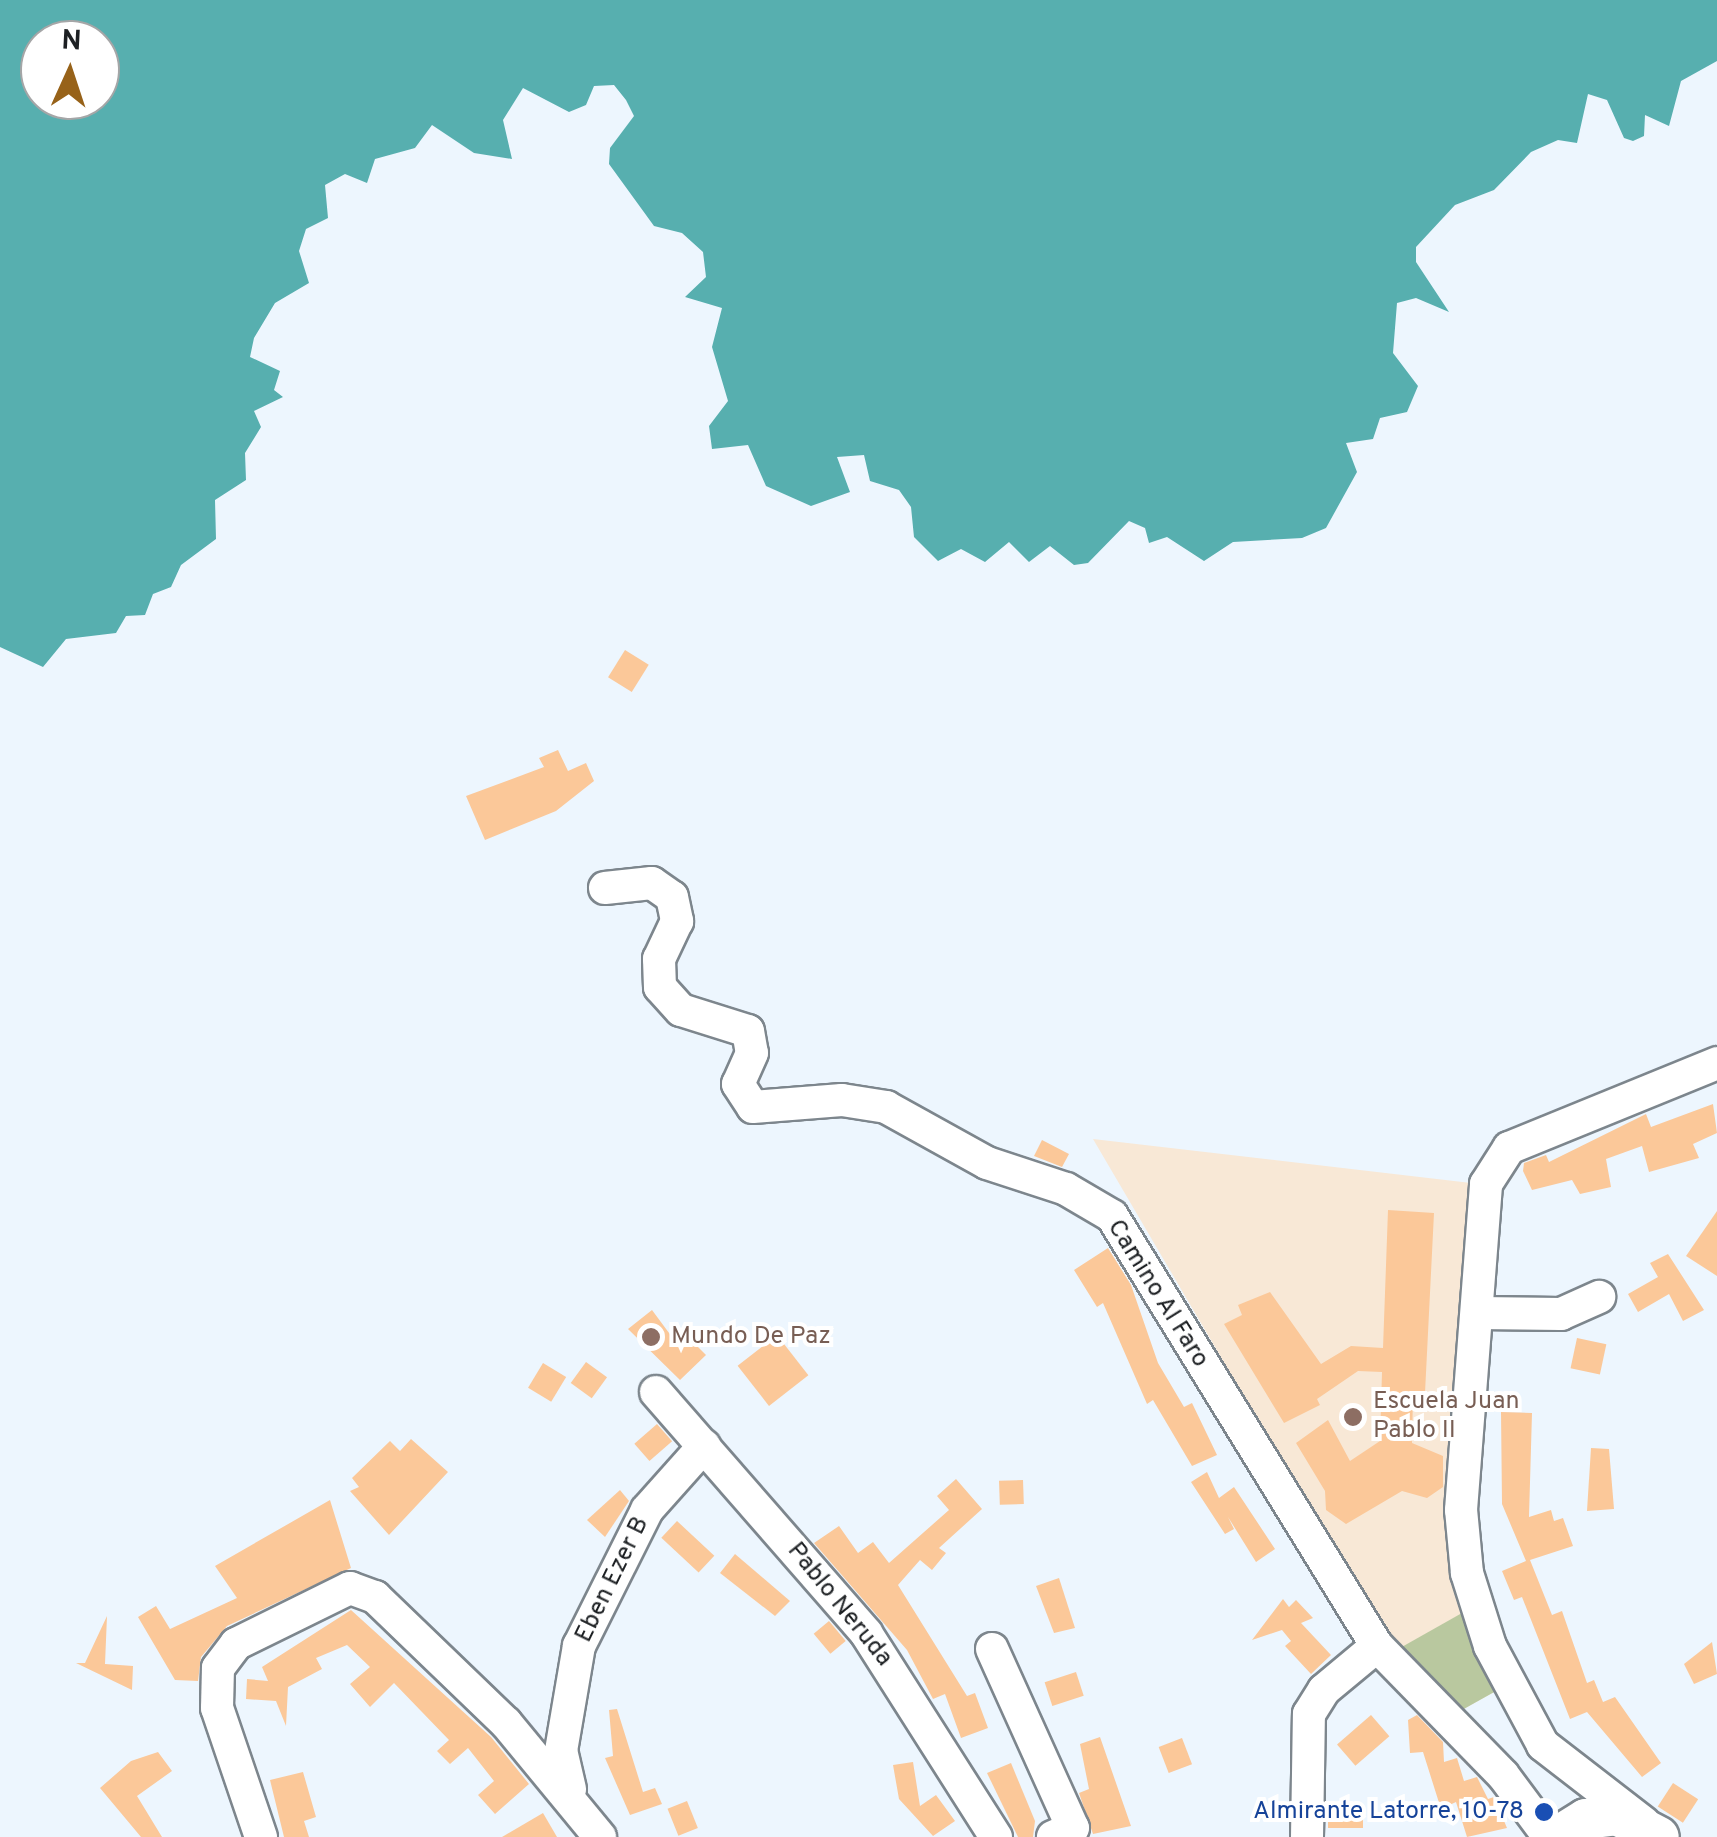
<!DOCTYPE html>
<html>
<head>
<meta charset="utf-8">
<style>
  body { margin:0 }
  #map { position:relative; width:1717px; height:1837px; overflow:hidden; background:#edf6fe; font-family:Overpass,sans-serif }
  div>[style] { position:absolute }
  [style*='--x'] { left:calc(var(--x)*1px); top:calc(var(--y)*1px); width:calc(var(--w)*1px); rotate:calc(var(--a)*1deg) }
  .education>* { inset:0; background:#f8e8d6 }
  .green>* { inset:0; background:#b9c89f }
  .water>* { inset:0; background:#57afaf }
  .building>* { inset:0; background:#fbc899; transform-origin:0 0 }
  .roads { filter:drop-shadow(2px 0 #7d868d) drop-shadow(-2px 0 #7d868d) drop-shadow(0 2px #7d868d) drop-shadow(0 -2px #7d868d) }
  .minor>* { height:32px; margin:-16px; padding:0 16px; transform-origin:16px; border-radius:16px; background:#fff }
  .major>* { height:40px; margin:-20px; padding:0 20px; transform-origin:20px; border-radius:20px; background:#fff }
  .dots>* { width:28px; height:28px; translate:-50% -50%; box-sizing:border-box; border:5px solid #fff; border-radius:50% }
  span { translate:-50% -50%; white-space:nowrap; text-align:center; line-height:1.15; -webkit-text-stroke:8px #fff; paint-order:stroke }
  .street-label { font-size:25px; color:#1d2023 }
  .education-label { font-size:25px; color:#785e54 }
  .left { translate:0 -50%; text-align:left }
  .transit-label { font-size:25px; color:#164399 }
  .right { translate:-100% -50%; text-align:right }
  .north { position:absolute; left:20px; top:20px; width:100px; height:100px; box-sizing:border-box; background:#fff; border:2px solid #a5a6a7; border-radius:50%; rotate:3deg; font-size:28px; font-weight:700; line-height:40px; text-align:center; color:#1d2023 }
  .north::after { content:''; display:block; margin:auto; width:35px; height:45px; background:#976219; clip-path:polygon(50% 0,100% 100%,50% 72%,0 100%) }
</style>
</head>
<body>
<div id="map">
  <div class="education">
    <div style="clip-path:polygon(1093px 1139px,1471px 1183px,1450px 1544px,1462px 1613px,1496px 1691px,1462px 1710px,1371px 1613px)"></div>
  </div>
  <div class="green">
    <div style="clip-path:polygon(1462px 1613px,1496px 1691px,1462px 1710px,1400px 1648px)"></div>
  </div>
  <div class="water">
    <div style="clip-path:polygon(evenodd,0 0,1717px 0,1717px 61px,1681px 81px,1669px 126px,1645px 115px,1644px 136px,1633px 141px,1624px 138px,1607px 100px,1588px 94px,1577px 143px,1558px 140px,1531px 152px,1494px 190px,1455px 205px,1416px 247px,1416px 262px,1449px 312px,1416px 298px,1397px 303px,1393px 353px,1418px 386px,1407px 412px,1380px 418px,1373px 439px,1346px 443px,1357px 472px,1326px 528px,1302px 538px,1233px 542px,1204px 561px,1167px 537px,1149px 543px,1145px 528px,1129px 521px,1088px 563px,1074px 565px,1050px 546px,1029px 562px,1009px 542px,985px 562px,961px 549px,938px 561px,914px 537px,911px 507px,899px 490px,870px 481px,864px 455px,837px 457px,850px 492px,811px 506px,766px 486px,748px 445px,712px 449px,709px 426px,728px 401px,712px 347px,722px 308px,685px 297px,706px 277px,703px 252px,682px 233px,654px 226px,609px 164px,610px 148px,634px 116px,626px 100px,614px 85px,594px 86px,586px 105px,569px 112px,523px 88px,503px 120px,512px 159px,474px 153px,432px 125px,415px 148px,375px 159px,367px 183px,345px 174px,325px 185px,328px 218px,306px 229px,299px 251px,309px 283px,275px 303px,254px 338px,250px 357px,280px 371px,274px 390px,283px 397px,254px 411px,261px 427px,245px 453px,246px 480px,215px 500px,216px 539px,181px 565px,171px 587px,153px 594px,145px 615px,126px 616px,116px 633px,66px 639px,43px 667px,0 647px,0 0,40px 40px,100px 40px,100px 100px,40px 100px,40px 40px)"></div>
  </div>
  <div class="building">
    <div style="left:625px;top:650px;width:28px;height:32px;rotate:32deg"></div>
    <div style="clip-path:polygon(558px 750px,568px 771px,586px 763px,594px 781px,556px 811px,485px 840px,466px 796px,544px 767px,539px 758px)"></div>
    <div style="clip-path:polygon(1713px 1104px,1717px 1133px,1693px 1144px,1699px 1158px,1649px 1172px,1642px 1146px,1606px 1159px,1611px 1187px,1580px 1194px,1572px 1180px,1532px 1190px,1523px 1171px,1524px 1163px,1546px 1155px,1549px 1162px,1646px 1114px,1651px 1127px)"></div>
    <div style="clip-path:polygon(1042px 1140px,1069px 1154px,1062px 1167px,1034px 1156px)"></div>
    <div style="clip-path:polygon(1388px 1210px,1434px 1213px,1425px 1393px,1413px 1394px,1412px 1443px,1443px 1456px,1443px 1487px,1427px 1498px,1402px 1491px,1346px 1524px,1326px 1510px,1325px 1491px,1296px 1443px,1328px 1420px,1350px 1461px,1380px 1441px,1382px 1372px,1358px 1371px,1317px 1399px,1320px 1405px,1284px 1423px,1224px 1324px,1242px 1315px,1238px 1305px,1270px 1292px,1321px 1364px,1351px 1346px,1383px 1348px)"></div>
    <div style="clip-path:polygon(1717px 1211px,1717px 1276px,1686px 1256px)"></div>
    <div style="clip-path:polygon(1108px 1248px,1131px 1285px,1158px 1363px,1184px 1407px,1192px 1403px,1217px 1455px,1192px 1466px,1153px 1400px,1147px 1404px,1103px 1303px,1097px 1307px,1074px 1270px)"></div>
    <div style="clip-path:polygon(1668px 1254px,1704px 1310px,1683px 1321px,1669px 1294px,1638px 1312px,1628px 1294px,1658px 1277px,1650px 1263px)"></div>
    <div style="clip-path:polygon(652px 1310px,672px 1337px,680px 1329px,706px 1355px,680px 1380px,628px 1329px)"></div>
    <div style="left:777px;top:1335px;width:51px;height:50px;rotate:52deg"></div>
    <div style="left:1577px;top:1338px;width:30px;height:31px;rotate:12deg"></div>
    <div style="left:586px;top:1362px;width:26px;height:26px;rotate:36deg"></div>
    <div style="left:543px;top:1363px;width:27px;height:29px;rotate:31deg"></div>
    <div style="clip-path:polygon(1501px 1412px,1532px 1413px,1529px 1517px,1551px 1510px,1554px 1521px,1563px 1518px,1573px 1546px,1530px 1560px,1552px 1615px,1562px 1611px,1587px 1683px,1594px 1680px,1603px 1702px,1615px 1697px,1661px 1763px,1642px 1777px,1587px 1712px,1570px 1719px,1522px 1597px,1514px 1600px,1502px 1571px,1526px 1561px,1502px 1504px)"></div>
    <div style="left:657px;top:1424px;width:23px;height:30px;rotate:49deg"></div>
    <div style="clip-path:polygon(411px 1439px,448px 1472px,389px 1535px,350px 1491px,359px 1487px,352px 1478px,390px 1441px,400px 1451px)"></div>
    <div style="clip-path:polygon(1591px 1448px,1609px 1449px,1614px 1509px,1587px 1511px)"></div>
    <div style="clip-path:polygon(1207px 1472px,1219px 1498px,1234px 1487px,1275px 1549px,1256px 1562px,1228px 1517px,1234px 1529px,1225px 1534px,1191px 1482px)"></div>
    <div style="clip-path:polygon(956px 1479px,982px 1509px,939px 1548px,946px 1553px,932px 1570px,920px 1560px,898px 1585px,967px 1696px,975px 1693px,988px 1728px,961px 1738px,945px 1694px,933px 1699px,907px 1650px,814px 1543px,839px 1526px,858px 1553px,873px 1542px,889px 1563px,949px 1510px,937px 1496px)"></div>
    <div style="left:1023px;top:1480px;width:24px;height:24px;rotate:88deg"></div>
    <div style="clip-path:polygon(620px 1490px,629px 1501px,605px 1537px,587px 1520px)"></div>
    <div style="clip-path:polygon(330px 1500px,351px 1568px,227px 1626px,201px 1657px,198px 1681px,175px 1680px,138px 1617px,156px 1606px,170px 1629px,237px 1598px,215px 1566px)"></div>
    <div style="left:677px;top:1521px;width:51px;height:23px;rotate:43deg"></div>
    <div style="clip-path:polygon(735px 1554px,790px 1601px,775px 1616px,720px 1573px)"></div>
    <div style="clip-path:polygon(1059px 1578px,1075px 1628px,1054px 1633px,1036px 1586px)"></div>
    <div style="clip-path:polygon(1283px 1599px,1289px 1607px,1296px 1600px,1313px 1618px,1301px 1623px,1331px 1655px,1311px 1674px,1285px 1646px,1291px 1641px,1282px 1630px,1252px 1640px)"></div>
    <div style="clip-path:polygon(351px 1610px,491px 1737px,529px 1784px,495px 1814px,478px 1795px,494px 1781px,468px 1748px,450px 1764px,437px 1751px,449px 1740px,394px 1683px,370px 1707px,350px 1684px,370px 1667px,347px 1645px,316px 1658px,322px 1669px,288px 1687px,286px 1726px,276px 1701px,246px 1699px,247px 1679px,268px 1681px,262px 1667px)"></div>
    <div style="clip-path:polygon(107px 1616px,105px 1664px,133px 1666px,132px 1690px,76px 1663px,85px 1663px)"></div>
    <div style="left:829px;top:1621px;width:26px;height:20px;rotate:50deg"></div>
    <div style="clip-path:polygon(1712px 1642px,1717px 1674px,1694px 1684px,1684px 1664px)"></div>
    <div style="left:1076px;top:1672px;width:25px;height:33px;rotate:72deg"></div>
    <div style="clip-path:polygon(617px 1709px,643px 1792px,655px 1788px,662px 1804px,630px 1815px,605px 1758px,613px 1756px,609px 1710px)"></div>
    <div style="left:1371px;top:1715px;width:28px;height:45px;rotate:49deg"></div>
    <div style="clip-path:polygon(1417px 1715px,1443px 1742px,1444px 1762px,1457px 1758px,1464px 1781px,1477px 1777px,1488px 1799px,1494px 1797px,1507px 1828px,1467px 1837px,1456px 1802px,1441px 1809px,1423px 1752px,1410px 1753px,1408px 1720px)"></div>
    <div style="clip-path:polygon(1100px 1737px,1131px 1826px,1093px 1834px,1079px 1793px,1089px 1789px,1080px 1744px)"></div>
    <div style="left:1182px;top:1738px;width:28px;height:25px;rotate:69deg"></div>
    <div style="clip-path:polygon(158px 1752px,172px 1771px,137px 1796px,162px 1837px,141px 1837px,100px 1788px,131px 1761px)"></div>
    <div style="clip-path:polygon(913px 1762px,920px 1806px,936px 1795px,955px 1821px,933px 1836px,899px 1799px,893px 1765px)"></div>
    <div style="clip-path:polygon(1011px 1763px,1035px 1821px,1033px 1837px,1018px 1837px,987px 1773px)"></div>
    <div style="clip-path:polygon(303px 1772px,316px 1817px,304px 1821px,309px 1837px,284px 1837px,270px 1780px)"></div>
    <div style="left:1673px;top:1783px;width:30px;height:28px;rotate:33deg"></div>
    <div style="left:687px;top:1801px;width:29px;height:21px;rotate:68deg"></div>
    <div style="left:1328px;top:1805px;width:35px;height:23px"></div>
    <div style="clip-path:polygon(543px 1813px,557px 1837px,502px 1837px)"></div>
  </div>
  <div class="roads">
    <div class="minor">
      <div style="--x:605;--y:888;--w:47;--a:-6.1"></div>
      <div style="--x:652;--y:883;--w:24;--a:35"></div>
      <div style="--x:672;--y:897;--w:25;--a:78"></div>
      <div style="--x:677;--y:921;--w:42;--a:115.3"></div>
      <div style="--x:659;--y:959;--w:28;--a:88"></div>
      <div style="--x:660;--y:987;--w:31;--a:48"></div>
      <div style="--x:681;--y:1010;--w:70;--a:17.4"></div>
      <div style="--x:748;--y:1031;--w:22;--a:80"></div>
      <div style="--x:752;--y:1053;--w:34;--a:114"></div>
      <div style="--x:738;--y:1084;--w:27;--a:57"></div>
      <div style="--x:753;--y:1107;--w:89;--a:-4.5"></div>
      <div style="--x:842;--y:1100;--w:45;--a:9"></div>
      <div style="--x:886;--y:1107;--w:115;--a:29"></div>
      <div style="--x:987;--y:1163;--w:83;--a:18.2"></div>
      <div style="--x:1066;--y:1189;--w:53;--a:30.4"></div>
      <div style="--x:1112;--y:1216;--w:505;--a:58.36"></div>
      <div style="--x:1377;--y:1646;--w:180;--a:45.7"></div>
      <div style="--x:1503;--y:1775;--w:77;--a:53.4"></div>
      <div style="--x:1479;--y:1313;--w:82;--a:0.7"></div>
      <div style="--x:1561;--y:1314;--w:42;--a:-24.1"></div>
      <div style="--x:656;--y:1392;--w:320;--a:48.9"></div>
      <div style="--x:866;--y:1633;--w:242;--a:57.5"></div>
      <div style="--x:992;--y:1649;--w:196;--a:65.7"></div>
      <div style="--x:1073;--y:1828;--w:22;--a:156"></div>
      <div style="--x:570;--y:1789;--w:39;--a:-103"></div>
      <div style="--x:561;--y:1751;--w:107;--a:-80.3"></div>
      <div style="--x:579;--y:1646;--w:152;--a:-63.4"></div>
      <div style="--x:647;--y:1510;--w:86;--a:-48.3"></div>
      <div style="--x:1644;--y:1823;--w:128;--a:-142.3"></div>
      <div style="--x:1543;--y:1745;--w:112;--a:-118.2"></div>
      <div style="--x:1490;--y:1646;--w:77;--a:-107.5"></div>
      <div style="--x:1467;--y:1573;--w:63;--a:-95.4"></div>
      <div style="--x:1461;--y:1510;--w:327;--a:-85.6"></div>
      <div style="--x:1486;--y:1184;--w:43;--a:-57.4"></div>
      <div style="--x:1509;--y:1148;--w:225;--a:-22.2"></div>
      <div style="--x:261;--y:1837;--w:136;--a:-108.8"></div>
      <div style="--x:217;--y:1708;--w:40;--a:-88.6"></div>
      <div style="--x:218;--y:1668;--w:30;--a:-53"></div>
      <div style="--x:236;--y:1644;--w:127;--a:-26.2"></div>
      <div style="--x:350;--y:1588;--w:27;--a:20"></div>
      <div style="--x:375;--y:1597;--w:182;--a:43.9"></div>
      <div style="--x:506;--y:1723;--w:148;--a:50.5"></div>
      <div style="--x:1307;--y:1837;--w:123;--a:-89.1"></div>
      <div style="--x:1309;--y:1714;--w:28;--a:-58"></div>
      <div style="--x:1324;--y:1690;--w:69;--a:-39.7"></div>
    </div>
    <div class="major">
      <div style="--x:1557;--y:1837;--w:34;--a:-32"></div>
      <div style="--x:1586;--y:1819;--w:31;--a:-7"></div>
      <div style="--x:1617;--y:1815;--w:47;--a:27.6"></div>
    </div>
  </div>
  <div class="dots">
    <div style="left:651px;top:1337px;background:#8d6e63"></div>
    <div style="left:1353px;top:1417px;background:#8d6e63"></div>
    <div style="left:1544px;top:1812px;background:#1a4fb4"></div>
  </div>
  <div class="street-label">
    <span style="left:1157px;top:1294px;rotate:58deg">Camino Al Faro</span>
    <span style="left:613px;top:1580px;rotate:-64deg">Eben Ezer B</span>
    <span style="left:839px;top:1605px;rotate:51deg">Pablo Neruda</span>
  </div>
  <div class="education-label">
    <span class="left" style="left:671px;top:1337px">Mundo De Paz</span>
    <span class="left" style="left:1373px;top:1417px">Escuela Juan<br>Pablo II</span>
  </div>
  <div class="transit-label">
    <span class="right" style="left:1524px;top:1812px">Almirante Latorre, 10-78</span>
  </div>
  <div class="north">N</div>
</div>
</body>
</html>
